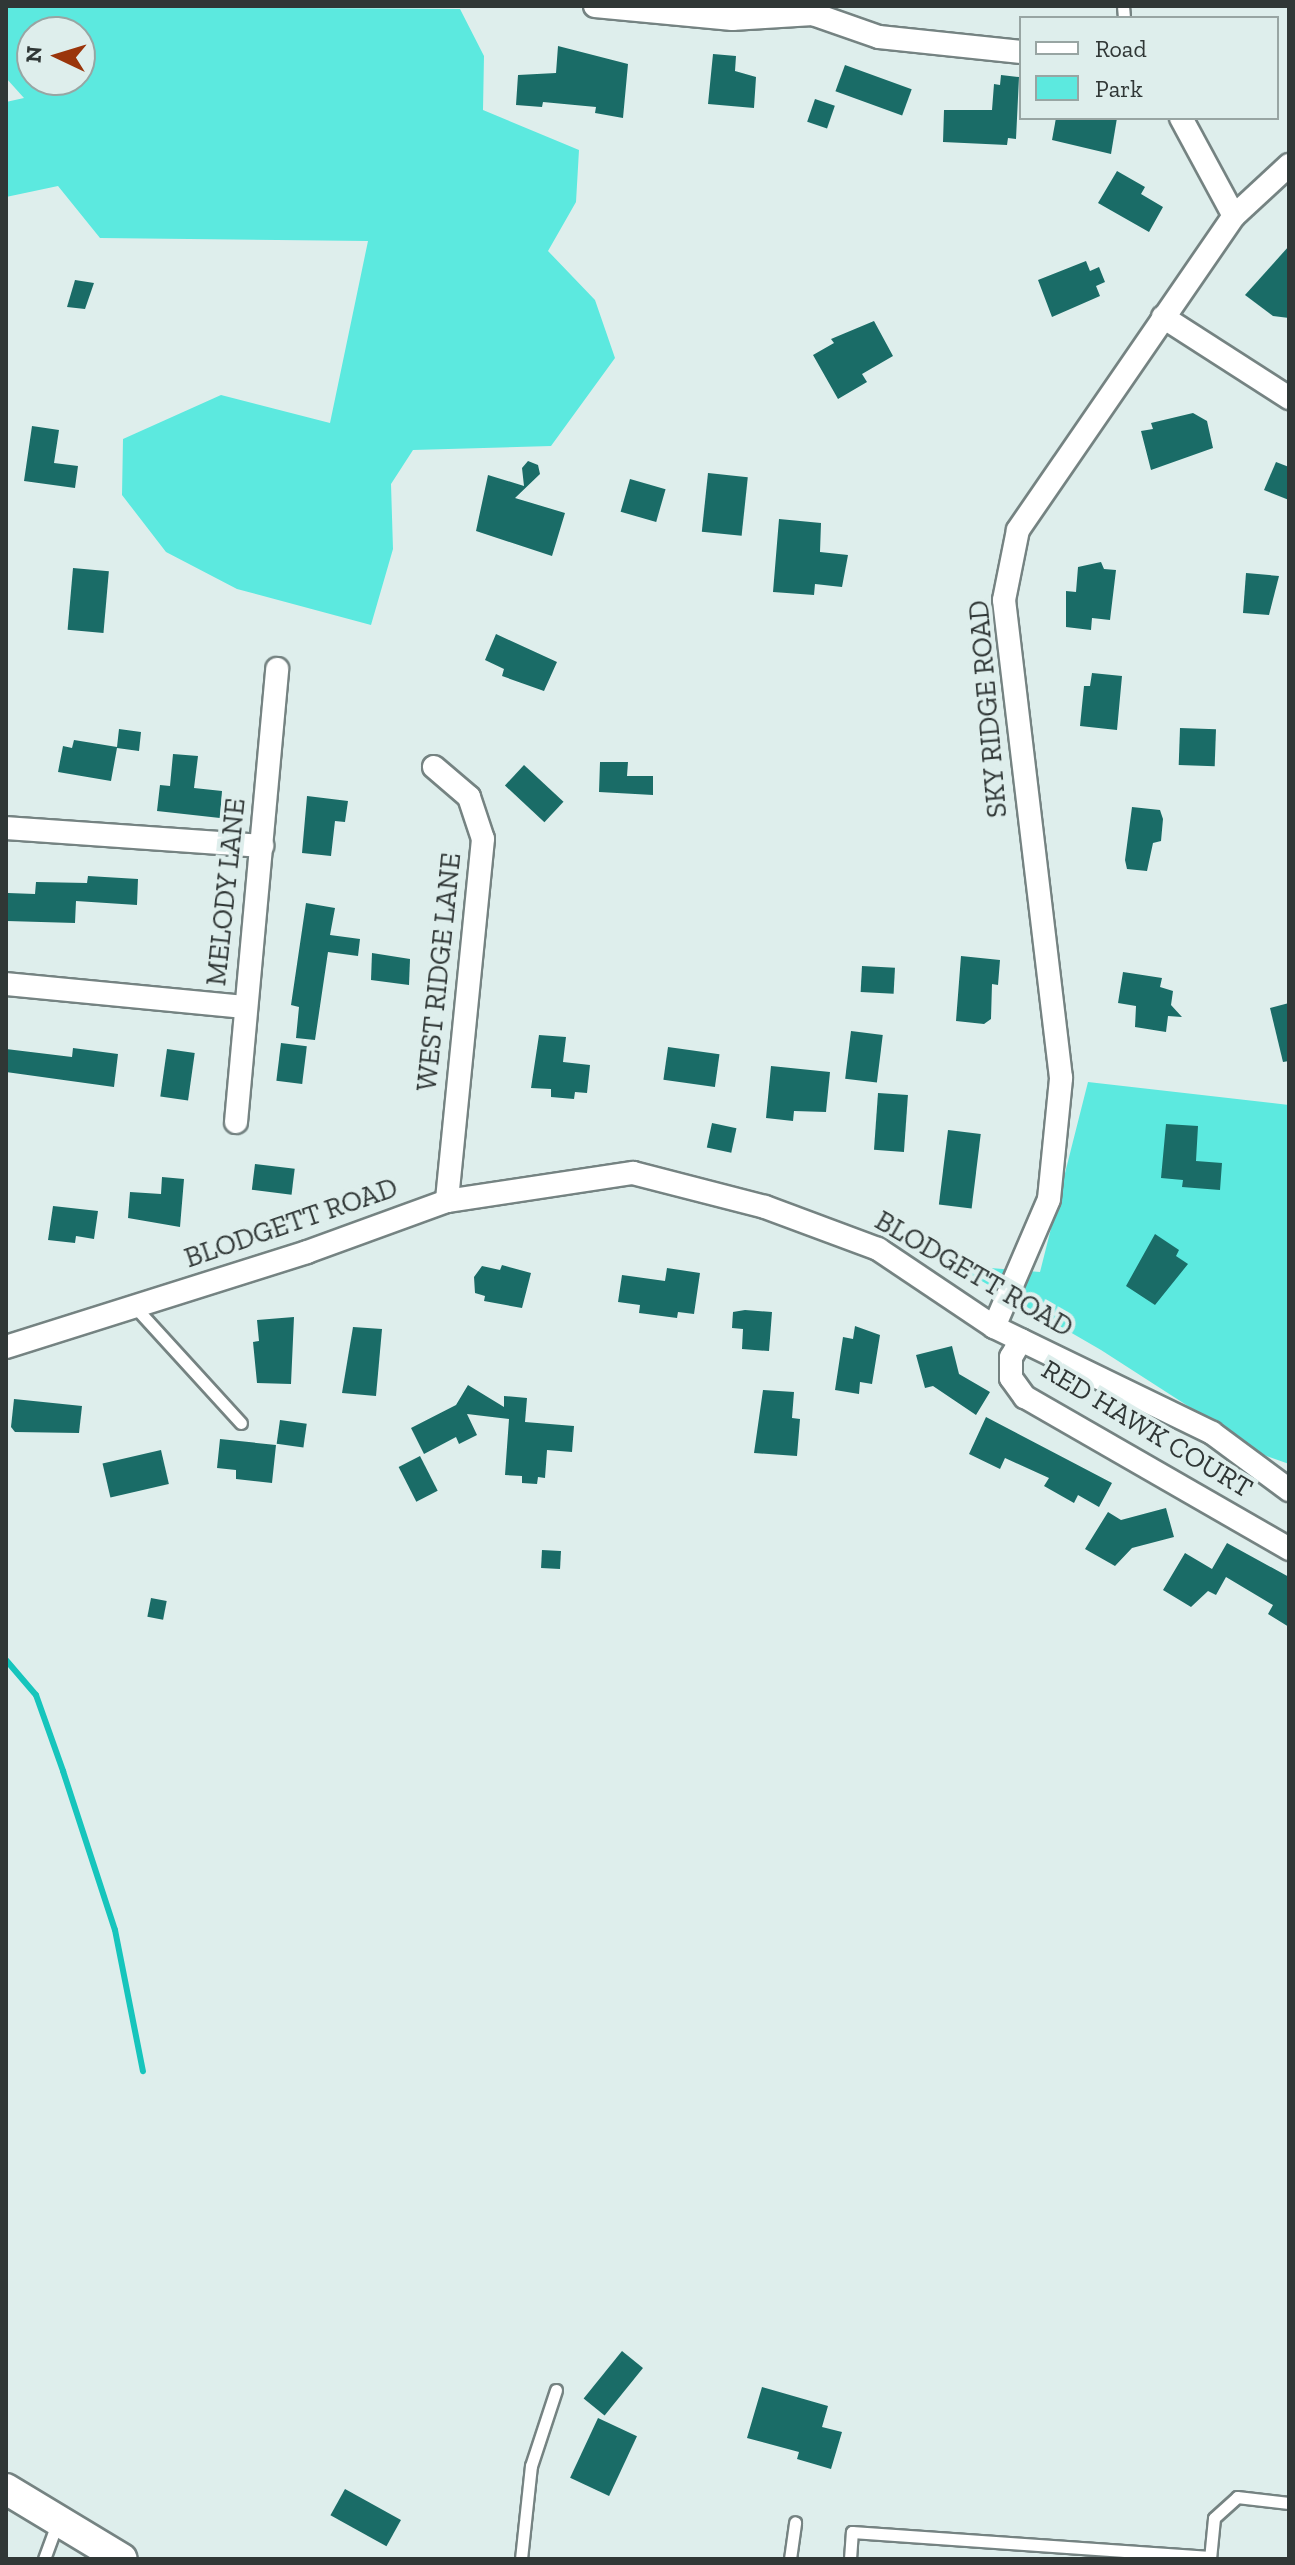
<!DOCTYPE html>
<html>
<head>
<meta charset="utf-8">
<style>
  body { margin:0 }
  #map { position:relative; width:1295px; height:2565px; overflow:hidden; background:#deeeec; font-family:"Zilla Slab",serif }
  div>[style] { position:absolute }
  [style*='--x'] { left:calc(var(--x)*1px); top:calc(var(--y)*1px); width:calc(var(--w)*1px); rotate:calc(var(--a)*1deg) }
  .green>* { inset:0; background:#5ce9df }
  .stream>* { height:6px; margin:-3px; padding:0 3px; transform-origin:3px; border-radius:3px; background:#16c5bc }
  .building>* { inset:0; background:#1a6c67; transform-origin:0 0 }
  .roads { filter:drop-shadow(2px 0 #758382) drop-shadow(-2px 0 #758382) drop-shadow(0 2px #758382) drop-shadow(0 -2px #758382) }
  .lane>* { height:11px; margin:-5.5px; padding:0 5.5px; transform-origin:5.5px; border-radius:5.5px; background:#fff }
  .street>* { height:22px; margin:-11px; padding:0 11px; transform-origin:11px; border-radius:11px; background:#fff }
  .secondary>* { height:30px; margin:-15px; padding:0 15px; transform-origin:15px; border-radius:15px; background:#fff }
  span { translate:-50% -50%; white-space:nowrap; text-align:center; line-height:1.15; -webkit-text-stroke:8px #deeeec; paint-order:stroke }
  .street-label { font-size:28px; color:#303736 }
  .frame { position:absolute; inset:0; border:8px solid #303736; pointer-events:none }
  .legend { position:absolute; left:1019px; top:16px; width:260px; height:104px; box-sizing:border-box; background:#deeeec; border:2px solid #98a5a3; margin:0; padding:10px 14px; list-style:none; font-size:24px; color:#303736 }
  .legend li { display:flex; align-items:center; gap:16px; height:40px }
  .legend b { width:40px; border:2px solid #98a5a3 }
  .north { position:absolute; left:16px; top:16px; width:80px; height:80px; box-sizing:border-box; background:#deeeec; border:2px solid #98a5a3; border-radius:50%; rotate:274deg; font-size:22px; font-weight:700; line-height:32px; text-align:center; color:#303736 }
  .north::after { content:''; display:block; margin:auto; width:28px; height:36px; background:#9a350b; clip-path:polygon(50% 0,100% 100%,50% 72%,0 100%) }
</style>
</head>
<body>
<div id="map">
  <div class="green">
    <div style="clip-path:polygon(evenodd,6px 6px,460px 9px,484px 56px,483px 110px,579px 150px,576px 202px,548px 251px,595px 300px,615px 358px,551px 446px,413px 450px,391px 484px,393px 549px,371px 625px,237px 589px,166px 552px,122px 495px,123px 439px,221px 395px,330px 423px,368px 241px,100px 238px,58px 186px,6px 197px,6px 102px,24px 98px,6px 78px,6px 6px,32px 32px,80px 32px,80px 80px,32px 80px,32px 32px)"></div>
    <div style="clip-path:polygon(1088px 1082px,1289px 1105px,1289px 1464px,1264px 1455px,1101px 1350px,954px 1265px,1040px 1272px)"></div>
  </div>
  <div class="stream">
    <div style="--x:6;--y:1660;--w:46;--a:49.4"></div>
    <div style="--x:36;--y:1695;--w:81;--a:70.4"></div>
    <div style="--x:63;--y:1771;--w:167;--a:71.9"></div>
    <div style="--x:115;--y:1930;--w:144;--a:78.8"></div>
  </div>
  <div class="building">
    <div style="clip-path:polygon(558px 46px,628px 64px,623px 118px,595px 113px,596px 107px,543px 102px,542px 107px,516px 105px,518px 75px,556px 73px)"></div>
    <div style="clip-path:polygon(713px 54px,736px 56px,735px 71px,756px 77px,754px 108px,708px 104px)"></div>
    <div style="left:845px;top:65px;width:71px;height:28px;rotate:20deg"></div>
    <div style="clip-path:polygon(1001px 75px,1019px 77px,1016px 139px,1008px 138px,1007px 145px,943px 142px,944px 110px,992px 110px,994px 84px,1000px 85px)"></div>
    <div style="left:815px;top:99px;width:21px;height:24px;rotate:19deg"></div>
    <div style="clip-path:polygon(1056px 118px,1117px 118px,1111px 154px,1052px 140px)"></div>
    <div style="clip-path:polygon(1117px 171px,1145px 187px,1141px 194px,1163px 207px,1149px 232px,1098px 203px)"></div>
    <div style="clip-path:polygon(1289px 246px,1289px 318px,1273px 316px,1245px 295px)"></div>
    <div style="clip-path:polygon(1086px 261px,1090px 271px,1099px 267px,1105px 282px,1096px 286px,1100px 296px,1052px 317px,1038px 280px)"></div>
    <div style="clip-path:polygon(75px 280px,94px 283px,85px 309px,67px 307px)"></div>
    <div style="clip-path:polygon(874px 321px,893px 356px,862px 374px,867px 382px,838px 399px,813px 355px,834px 343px,831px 339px)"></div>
    <div style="clip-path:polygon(1193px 413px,1207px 421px,1213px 448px,1151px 470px,1141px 431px,1153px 429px,1151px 423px)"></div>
    <div style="clip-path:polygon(32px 426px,59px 430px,54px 463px,78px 466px,75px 488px,24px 481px)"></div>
    <div style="clip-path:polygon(528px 461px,538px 465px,540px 474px,515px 498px,565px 513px,552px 556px,476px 531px,488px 475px,524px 486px,522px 468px)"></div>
    <div style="clip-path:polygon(1276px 462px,1289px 467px,1289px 500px,1264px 490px)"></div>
    <div style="left:708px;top:473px;width:40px;height:59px;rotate:6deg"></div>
    <div style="left:630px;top:479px;width:37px;height:34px;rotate:16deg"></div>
    <div style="clip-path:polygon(779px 519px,821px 523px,820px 552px,848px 555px,842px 587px,815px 584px,814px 595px,773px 592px)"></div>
    <div style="clip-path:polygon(1101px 562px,1104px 569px,1116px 570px,1110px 620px,1092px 618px,1091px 630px,1066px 627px,1066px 591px,1076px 592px,1078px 567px)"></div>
    <div style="left:73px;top:568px;width:36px;height:62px;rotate:5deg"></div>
    <div style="clip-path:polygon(1246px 573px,1279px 576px,1269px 615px,1243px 613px)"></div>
    <div style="clip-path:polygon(496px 634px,557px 662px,544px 691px,502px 676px,504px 669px,485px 660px)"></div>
    <div style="clip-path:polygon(1092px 673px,1122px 676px,1117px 730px,1080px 726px,1084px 686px,1090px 686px)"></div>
    <div style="left:1180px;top:728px;width:36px;height:37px;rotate:2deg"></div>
    <div style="clip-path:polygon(119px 729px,141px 732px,139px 751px,117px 748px,111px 781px,58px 772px,63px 746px,72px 748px,74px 740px,117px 747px)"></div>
    <div style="clip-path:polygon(173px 754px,198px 756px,194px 788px,222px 791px,220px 818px,157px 811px,160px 785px,170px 786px)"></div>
    <div style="clip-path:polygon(600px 762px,628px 762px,627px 776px,653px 776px,653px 795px,599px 792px)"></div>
    <div style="left:524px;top:765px;width:54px;height:28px;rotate:43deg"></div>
    <div style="clip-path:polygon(307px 796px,348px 801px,345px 822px,335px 821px,331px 856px,302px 853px)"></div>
    <div style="clip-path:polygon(1132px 807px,1160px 810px,1163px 819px,1161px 841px,1153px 843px,1147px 871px,1127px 869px,1125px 860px)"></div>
    <div style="clip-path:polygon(88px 876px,138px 879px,137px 905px,76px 901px,75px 923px,7px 921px,8px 893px,35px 894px,36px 882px,87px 883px)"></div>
    <div style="clip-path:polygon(306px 903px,335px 908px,330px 935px,360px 939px,358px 956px,328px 952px,315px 1040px,296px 1038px,299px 1007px,291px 1005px)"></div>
    <div style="clip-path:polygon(372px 953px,410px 959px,409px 985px,371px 980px)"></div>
    <div style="clip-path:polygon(961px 956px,1000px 960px,998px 985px,992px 984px,991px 1019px,984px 1024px,956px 1021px)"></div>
    <div style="left:862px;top:966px;width:33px;height:26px;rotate:3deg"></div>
    <div style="clip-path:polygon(1123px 972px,1162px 978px,1160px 987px,1173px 991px,1171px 1005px,1182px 1017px,1168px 1016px,1166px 1032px,1135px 1027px,1136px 1006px,1118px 1003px)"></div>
    <div style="clip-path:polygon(1289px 1003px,1289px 1061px,1283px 1062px,1270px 1008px)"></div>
    <div style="left:851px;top:1031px;width:32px;height:48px;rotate:7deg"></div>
    <div style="clip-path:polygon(539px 1035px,566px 1037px,563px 1062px,590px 1065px,587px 1093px,575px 1092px,574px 1099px,551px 1097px,551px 1089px,531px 1088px)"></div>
    <div style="left:281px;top:1043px;width:26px;height:38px;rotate:7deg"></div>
    <div style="left:668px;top:1047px;width:52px;height:33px;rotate:8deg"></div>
    <div style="clip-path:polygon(73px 1048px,118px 1054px,114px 1087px,6px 1072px,6px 1049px,72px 1057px)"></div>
    <div style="left:167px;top:1049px;width:28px;height:48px;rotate:8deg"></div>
    <div style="clip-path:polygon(771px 1066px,830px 1072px,826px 1112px,794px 1111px,793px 1121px,766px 1118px)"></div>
    <div style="left:878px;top:1093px;width:30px;height:57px;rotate:4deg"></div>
    <div style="left:712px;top:1123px;width:25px;height:25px;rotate:12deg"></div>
    <div style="clip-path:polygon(1166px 1124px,1198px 1126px,1196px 1161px,1222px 1163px,1220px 1190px,1182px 1187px,1183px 1180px,1161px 1178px)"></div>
    <div style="left:948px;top:1130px;width:33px;height:75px;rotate:7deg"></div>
    <div style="left:255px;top:1164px;width:40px;height:26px;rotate:7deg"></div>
    <div style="clip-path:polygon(162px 1177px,184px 1179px,180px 1227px,128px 1218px,130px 1192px,161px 1194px)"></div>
    <div style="clip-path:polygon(53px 1206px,98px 1211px,94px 1239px,76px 1236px,75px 1243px,48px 1240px)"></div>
    <div style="clip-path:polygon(1155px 1234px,1179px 1250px,1176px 1256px,1188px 1264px,1155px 1305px,1126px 1286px)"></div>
    <div style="clip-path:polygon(502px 1265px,531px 1273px,522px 1308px,484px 1301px,485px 1296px,475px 1293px,474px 1277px,482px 1266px,500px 1270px)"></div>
    <div style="clip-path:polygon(667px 1268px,700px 1273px,694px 1314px,678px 1312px,677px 1318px,639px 1313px,640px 1305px,618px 1302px,622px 1275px,665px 1281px)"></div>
    <div style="clip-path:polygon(745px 1310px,772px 1312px,769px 1351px,742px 1349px,743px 1329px,732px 1328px,733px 1312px)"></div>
    <div style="clip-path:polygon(294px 1317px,291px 1384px,257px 1383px,253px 1342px,259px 1341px,257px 1320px)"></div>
    <div style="clip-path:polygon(855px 1326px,880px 1335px,872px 1384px,860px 1382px,859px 1394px,835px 1390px,843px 1337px,853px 1339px)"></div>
    <div style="clip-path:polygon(353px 1327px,382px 1329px,376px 1396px,342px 1393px)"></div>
    <div style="clip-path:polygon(952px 1346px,959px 1374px,990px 1392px,976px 1415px,933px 1386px,925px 1388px,916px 1355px)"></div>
    <div style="clip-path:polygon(468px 1385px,504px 1407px,504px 1396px,527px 1398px,525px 1422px,574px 1426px,572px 1452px,547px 1450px,545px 1478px,538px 1477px,537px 1484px,522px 1483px,522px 1476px,505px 1475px,509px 1419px,467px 1414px,477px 1435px,459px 1444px,456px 1437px,424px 1454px,411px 1428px,456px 1405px)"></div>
    <div style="clip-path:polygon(763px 1390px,794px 1392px,792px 1418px,800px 1419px,797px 1456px,754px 1453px)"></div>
    <div style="clip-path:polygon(14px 1399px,82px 1406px,79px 1433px,15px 1432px,11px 1427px)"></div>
    <div style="clip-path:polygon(986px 1417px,1112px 1483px,1099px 1507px,1078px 1495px,1074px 1503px,1044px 1486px,1049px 1478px,1005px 1458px,1000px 1469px,969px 1454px)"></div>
    <div style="left:280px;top:1420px;width:27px;height:24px;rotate:8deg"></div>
    <div style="clip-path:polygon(220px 1439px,276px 1445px,272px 1483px,236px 1479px,236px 1470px,217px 1468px)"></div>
    <div style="left:161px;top:1450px;width:35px;height:60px;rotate:77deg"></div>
    <div style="left:420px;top:1456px;width:39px;height:24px;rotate:63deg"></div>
    <div style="clip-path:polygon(1166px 1508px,1174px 1537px,1132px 1548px,1115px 1566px,1085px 1549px,1108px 1512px,1121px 1520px)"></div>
    <div style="clip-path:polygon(1227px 1543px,1289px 1577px,1289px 1627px,1268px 1614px,1273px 1605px,1226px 1577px,1216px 1595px,1208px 1591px,1191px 1607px,1163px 1590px,1185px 1553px,1212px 1569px)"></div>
    <div style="left:542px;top:1550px;width:19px;height:18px;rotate:3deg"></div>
    <div style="left:151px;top:1598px;width:16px;height:19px;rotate:11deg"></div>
    <div style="left:622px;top:2351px;width:27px;height:61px;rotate:39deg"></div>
    <div style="clip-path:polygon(762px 2387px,828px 2406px,822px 2427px,842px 2432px,831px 2469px,797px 2459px,799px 2452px,747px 2438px)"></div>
    <div style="left:598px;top:2418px;width:43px;height:66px;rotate:25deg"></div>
    <div style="left:345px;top:2489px;width:64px;height:30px;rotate:29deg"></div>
  </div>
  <div class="roads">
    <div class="lane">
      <div style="--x:1123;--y:6;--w:12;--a:85"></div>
      <div style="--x:135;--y:1307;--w:157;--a:47.6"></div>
      <div style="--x:44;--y:2559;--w:40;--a:-69.8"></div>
      <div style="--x:521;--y:2559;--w:94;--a:-83.9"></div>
      <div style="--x:531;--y:2466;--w:80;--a:-71.8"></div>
      <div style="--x:790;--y:2559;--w:37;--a:-82"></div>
      <div style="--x:850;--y:2559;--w:27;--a:-86"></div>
      <div style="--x:852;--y:2532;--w:359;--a:4"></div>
      <div style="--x:1210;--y:2559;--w:41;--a:-84.4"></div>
      <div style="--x:1214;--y:2518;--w:31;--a:-42"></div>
      <div style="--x:1237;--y:2497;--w:52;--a:6.6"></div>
    </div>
    <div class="street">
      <div style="--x:595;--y:6;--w:138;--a:5.4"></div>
      <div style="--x:732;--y:19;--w:81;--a:-3.5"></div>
      <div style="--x:806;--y:6;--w:11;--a:49"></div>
      <div style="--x:813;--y:14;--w:70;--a:19.2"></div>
      <div style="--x:879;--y:37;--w:143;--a:6"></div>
      <div style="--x:1181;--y:118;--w:111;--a:61.6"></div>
      <div style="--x:1163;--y:317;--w:150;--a:32.7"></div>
      <div style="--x:434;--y:767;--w:46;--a:40.6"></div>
      <div style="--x:469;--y:797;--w:44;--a:71.6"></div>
      <div style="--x:483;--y:839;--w:364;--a:95.7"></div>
      <div style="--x:6;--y:828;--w:257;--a:4"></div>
      <div style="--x:6;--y:984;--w:239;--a:5.5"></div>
      <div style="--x:236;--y:1122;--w:455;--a:-84.8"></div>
      <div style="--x:994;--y:1327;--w:139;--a:-66.7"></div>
      <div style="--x:1049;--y:1199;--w:122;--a:-84.3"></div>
      <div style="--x:1061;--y:1078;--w:481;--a:-96.8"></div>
      <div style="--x:1004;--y:600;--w:71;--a:-78.7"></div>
      <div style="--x:1018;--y:530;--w:381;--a:-55.5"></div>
      <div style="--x:1234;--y:216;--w:75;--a:-42.8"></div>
      <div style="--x:1021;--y:1340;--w:20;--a:120"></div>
      <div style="--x:1011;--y:1357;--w:21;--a:90"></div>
      <div style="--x:1011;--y:1378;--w:24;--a:54"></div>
      <div style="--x:1025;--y:1397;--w:305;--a:29.9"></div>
      <div style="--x:6;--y:1347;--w:316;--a:-17.5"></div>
      <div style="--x:307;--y:1252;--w:149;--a:-20"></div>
      <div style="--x:447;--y:1201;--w:188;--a:-8.6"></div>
      <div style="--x:633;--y:1173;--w:136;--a:14.4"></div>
      <div style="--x:765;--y:1207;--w:121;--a:20.4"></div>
      <div style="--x:878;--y:1249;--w:140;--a:33.9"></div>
      <div style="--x:994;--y:1327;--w:242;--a:25.9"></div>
      <div style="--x:1212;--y:1433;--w:96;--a:36.5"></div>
    </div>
    <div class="secondary">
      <div style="--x:6;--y:2489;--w:135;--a:31.1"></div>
    </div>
  </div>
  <div class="street-label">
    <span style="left:988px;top:709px;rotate:-95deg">SKY RIDGE ROAD</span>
    <span style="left:226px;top:892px;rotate:-84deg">MELODY LANE</span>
    <span style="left:439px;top:972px;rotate:-84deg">WEST RIDGE LANE</span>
    <span style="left:291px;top:1223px;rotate:-19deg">BLODGETT ROAD</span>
    <span style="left:974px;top:1274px;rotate:30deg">BLODGETT ROAD</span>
    <span style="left:1147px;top:1429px;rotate:31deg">RED HAWK COURT</span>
  </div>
  <div class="frame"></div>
  <ul class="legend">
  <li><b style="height:10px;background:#fff"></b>Road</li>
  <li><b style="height:22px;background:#5ce9df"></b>Park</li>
  </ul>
  <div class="north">N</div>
</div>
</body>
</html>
